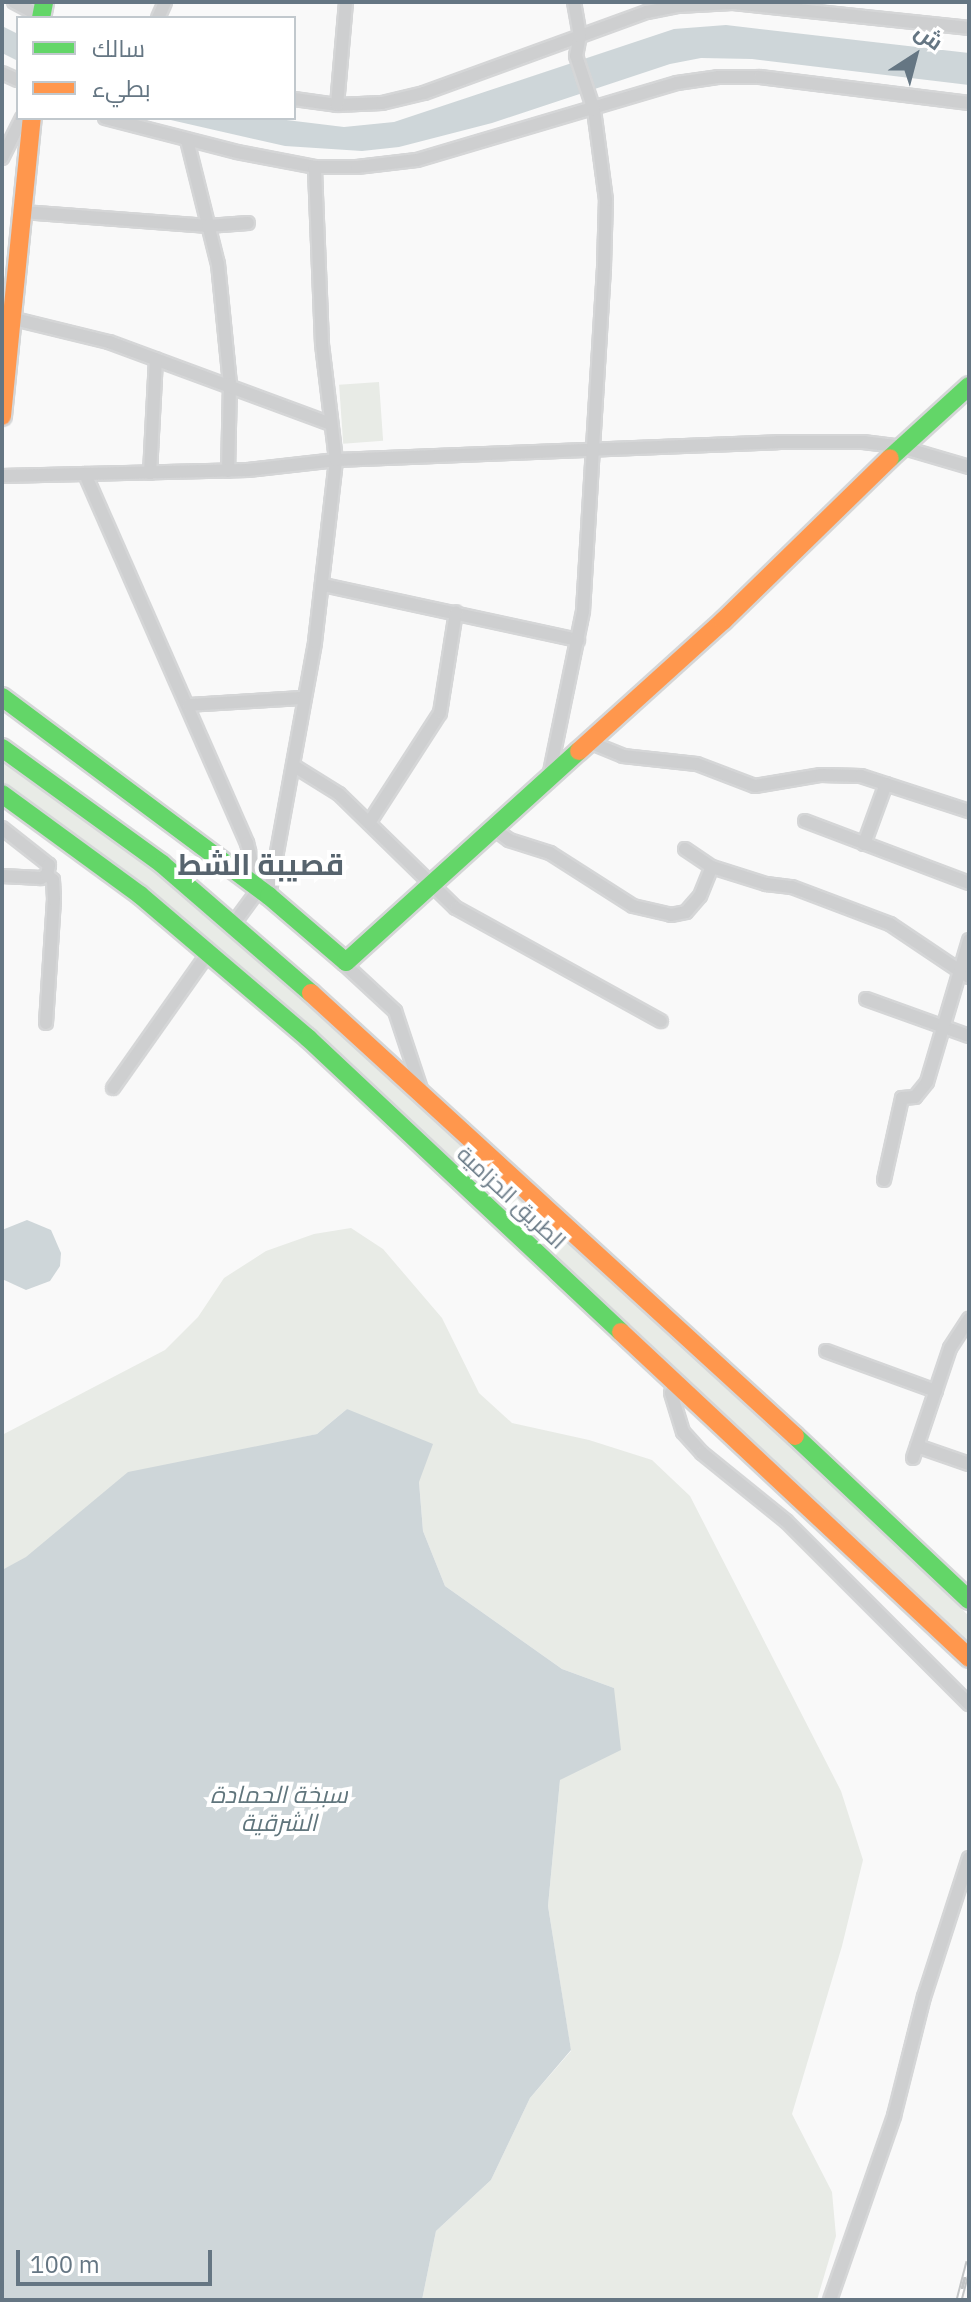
<!DOCTYPE html>
<html>
<head>
<meta charset="utf-8">
<style>
  body { margin:0 }
  #map { position:relative; width:971px; height:2302px; overflow:hidden; background:#f9f9f9; font-family:"IBM Plex Sans",Cairo,sans-serif }
  div>[style] { position:absolute }
  [style*='--x'] { left:calc(var(--x)*1px); top:calc(var(--y)*1px); width:calc(var(--w)*1px); rotate:calc(var(--a)*1deg) }
  .green>* { inset:0; background:#e8ebe6; transform-origin:0 0 }
  .water>* { inset:0; background:#ced6d9 }
  .roads { filter:drop-shadow(2px 0 #d5d6d7) drop-shadow(-2px 0 #d5d6d7) drop-shadow(0 2px #d5d6d7) drop-shadow(0 -2px #d5d6d7) }
  .street>* { height:12px; margin:-6px; padding:0 6px; transform-origin:6px; border-radius:6px; background:#cecfd0 }
  .fast>* { height:18px; margin:-9px; padding:0 9px; transform-origin:9px; border-radius:9px; background:#63d668 }
  .slow>* { height:18px; margin:-9px; padding:0 9px; transform-origin:9px; border-radius:9px; background:#ff974d }
  .rail>* { height:7px; margin-top:-3.5px; transform-origin:0; background:repeating-linear-gradient(90deg,#fff 0 12px,#c3c5c6 0 24px); box-sizing:border-box; border-block:2px solid #c3c5c6 }
  span { translate:-50% -50%; white-space:nowrap; text-align:center; line-height:1.15; -webkit-text-stroke:8px #fff; paint-order:stroke }
  .street-label { font-size:22px; color:#657683 }
  .water-label { font-size:24px; color:#60757c; font-style:italic }
  .district-label { font-size:30px; color:#57646e; font-weight:700 }
  .frame { position:absolute; inset:0; border:4px solid #657683; pointer-events:none }
  .legend { position:absolute; left:16px; top:16px; width:280px; height:104px; box-sizing:border-box; background:#fff; border:2px solid #c1c8cd; margin:0; padding:10px 14px; list-style:none; font-size:24px; color:#657683 }
  .legend li { display:flex; align-items:center; gap:16px; height:40px }
  .legend b { width:40px; border:2px solid #c1c8cd }
  .north { position:absolute; left:875px; top:16px; width:80px; height:80px; -webkit-text-stroke:6px #fff; paint-order:stroke; rotate:36deg; font-size:22px; font-weight:700; line-height:32px; text-align:center; color:#657683 }
  .north::after { content:''; display:block; margin:auto; width:28px; height:36px; background:#657683; clip-path:polygon(50% 0,100% 100%,50% 72%,0 100%) }
  .scale { position:absolute; left:16px; top:2250px; width:196px; height:36px; box-sizing:border-box; border:4px solid #657683; border-top:0; padding-left:10px; font-size:24px; line-height:28px; white-space:nowrap; color:#657683; -webkit-text-stroke:6px #fff; paint-order:stroke }
</style>
</head>
<body>
<div id="map">
  <div class="green">
    <div style="left:379px;top:382px;width:59px;height:40px;rotate:86deg"></div>
    <div style="clip-path:polygon(2px 756px,73px 806px,255px 951px,717px 1376px,969px 1616px,969px 1646px,701px 1397px,2px 785px)"></div>
    <div style="clip-path:polygon(351px 1228px,383px 1249px,442px 1318px,479px 1393px,512px 1423px,589px 1440px,652px 1460px,690px 1496px,841px 1791px,863px 1860px,842px 1946px,792px 2114px,832px 2192px,836px 2236px,817px 2300px,422px 2300px,436px 2231px,491px 2180px,530px 2098px,571px 2051px,548px 1906px,560px 1780px,614px 1688px,562px 1669px,445px 1586px,423px 1531px,419px 1482px,347px 1409px,317px 1434px,258px 1447px,2px 1570px,2px 1435px,165px 1350px,198px 1317px,224px 1278px,266px 1251px,314px 1234px)"></div>
  </div>
  <div class="water">
    <div style="clip-path:polygon(726px 25px,969px 53px,969px 85px,752px 59px,701px 58px,670px 64px,492px 123px,399px 147px,362px 151px,285px 146px,162px 118px,270px 118px,344px 127px,394px 122px,674px 29px)"></div>
    <div style="clip-path:polygon(2px 26px,18px 34px,18px 61px,2px 53px)"></div>
    <div style="clip-path:polygon(27px 1220px,51px 1230px,61px 1253px,60px 1266px,50px 1281px,26px 1290px,2px 1279px,2px 1230px)"></div>
    <div style="clip-path:polygon(347px 1409px,433px 1444px,419px 1482px,423px 1531px,445px 1586px,562px 1669px,614px 1688px,621px 1750px,560px 1780px,548px 1906px,571px 2050px,530px 2098px,491px 2180px,436px 2231px,422px 2300px,2px 2300px,2px 1570px,26px 1557px,128px 1472px,317px 1434px)"></div>
  </div>
  <div class="roads">
    <div class="street">
      <div style="--x:14;--y:2;--w:34;--a:28"></div>
      <div style="--x:158;--y:18;--w:17;--a:-66"></div>
      <div style="--x:2;--y:73;--w:17;--a:24"></div>
      <div style="--x:294;--y:99;--w:43;--a:7.9"></div>
      <div style="--x:337;--y:105;--w:45;--a:-2.5"></div>
      <div style="--x:382;--y:103;--w:43;--a:-13.4"></div>
      <div style="--x:424;--y:93;--w:237;--a:-20"></div>
      <div style="--x:647;--y:12;--w:32;--a:-11"></div>
      <div style="--x:678;--y:6;--w:54;--a:-3.2"></div>
      <div style="--x:732;--y:3;--w:238;--a:6"></div>
      <div style="--x:337;--y:105;--w:103;--a:-85"></div>
      <div style="--x:105;--y:118;--w:136;--a:14.4"></div>
      <div style="--x:237;--y:152;--w:79;--a:10.9"></div>
      <div style="--x:315;--y:167;--w:42;--a:0"></div>
      <div style="--x:357;--y:167;--w:60;--a:-6.7"></div>
      <div style="--x:417;--y:160;--w:271;--a:-16.5"></div>
      <div style="--x:677;--y:83;--w:41;--a:-8.3"></div>
      <div style="--x:718;--y:77;--w:42;--a:0"></div>
      <div style="--x:760;--y:77;--w:211;--a:7.1"></div>
      <div style="--x:187;--y:140;--w:128;--a:76"></div>
      <div style="--x:218;--y:264;--w:121;--a:84.3"></div>
      <div style="--x:230;--y:384;--w:87;--a:91.3"></div>
      <div style="--x:2;--y:158;--w:45;--a:-63.4"></div>
      <div style="--x:23;--y:212;--w:186;--a:4.3"></div>
      <div style="--x:208;--y:226;--w:40;--a:-4.3"></div>
      <div style="--x:2;--y:316;--w:110;--a:13.7"></div>
      <div style="--x:109;--y:342;--w:237;--a:20.3"></div>
      <div style="--x:150;--y:473;--w:114;--a:-87"></div>
      <div style="--x:85;--y:474;--w:403;--a:66.3"></div>
      <div style="--x:247;--y:843;--w:48;--a:75.4"></div>
      <div style="--x:259;--y:889;--w:42;--a:126.3"></div>
      <div style="--x:2;--y:476;--w:246;--a:-1.4"></div>
      <div style="--x:248;--y:470;--w:89;--a:-6.5"></div>
      <div style="--x:336;--y:460;--w:442;--a:-2.3"></div>
      <div style="--x:778;--y:442;--w:85;--a:0"></div>
      <div style="--x:863;--y:442;--w:38;--a:7"></div>
      <div style="--x:901;--y:447;--w:71;--a:16.4"></div>
      <div style="--x:323;--y:585;--w:261;--a:12.2"></div>
      <div style="--x:188;--y:705;--w:116;--a:-3.5"></div>
      <div style="--x:589;--y:742;--w:37;--a:22"></div>
      <div style="--x:623;--y:756;--w:74;--a:6.2"></div>
      <div style="--x:697;--y:764;--w:62;--a:20.8"></div>
      <div style="--x:755;--y:786;--w:67;--a:-9.5"></div>
      <div style="--x:821;--y:775;--w:40;--a:1.4"></div>
      <div style="--x:861;--y:776;--w:114;--a:18"></div>
      <div style="--x:294;--y:766;--w:53;--a:31.9"></div>
      <div style="--x:339;--y:794;--w:163;--a:44.3"></div>
      <div style="--x:456;--y:908;--w:234;--a:28.9"></div>
      <div style="--x:549;--y:777;--w:169;--a:-78.4"></div>
      <div style="--x:583;--y:611;--w:346;--a:-86.5"></div>
      <div style="--x:604;--y:266;--w:66;--a:-88.3"></div>
      <div style="--x:606;--y:200;--w:91;--a:-97.6"></div>
      <div style="--x:594;--y:110;--w:57;--a:-108.4"></div>
      <div style="--x:576;--y:56;--w:20;--a:-79"></div>
      <div style="--x:580;--y:36;--w:35;--a:-100"></div>
      <div style="--x:805;--y:821;--w:175;--a:20.7"></div>
      <div style="--x:369;--y:823;--w:131;--a:-57.2"></div>
      <div style="--x:440;--y:713;--w:102;--a:-81"></div>
      <div style="--x:2;--y:828;--w:60;--a:38.2"></div>
      <div style="--x:49;--y:865;--w:10;--a:101"></div>
      <div style="--x:47;--y:875;--w:7;--a:153"></div>
      <div style="--x:41;--y:878;--w:39;--a:-177"></div>
      <div style="--x:494;--y:829;--w:19;--a:36"></div>
      <div style="--x:509;--y:840;--w:43;--a:17.6"></div>
      <div style="--x:550;--y:853;--w:98;--a:32.6"></div>
      <div style="--x:633;--y:906;--w:39;--a:13"></div>
      <div style="--x:671;--y:915;--w:15;--a:-11"></div>
      <div style="--x:686;--y:912;--w:21;--a:-49"></div>
      <div style="--x:700;--y:896;--w:31;--a:-68"></div>
      <div style="--x:864;--y:844;--w:64;--a:-69.9"></div>
      <div style="--x:685;--y:849;--w:32;--a:34"></div>
      <div style="--x:712;--y:867;--w:57;--a:17.5"></div>
      <div style="--x:766;--y:884;--w:26;--a:7"></div>
      <div style="--x:792;--y:887;--w:105;--a:20.7"></div>
      <div style="--x:890;--y:924;--w:95;--a:33.9"></div>
      <div style="--x:269;--y:896;--w:258;--a:-79.7"></div>
      <div style="--x:315;--y:642;--w:183;--a:-83.4"></div>
      <div style="--x:336;--y:460;--w:117;--a:-96.9"></div>
      <div style="--x:322;--y:344;--w:177;--a:-92.3"></div>
      <div style="--x:341;--y:961;--w:74;--a:42.8"></div>
      <div style="--x:395;--y:1011;--w:82;--a:71.6"></div>
      <div style="--x:866;--y:999;--w:109;--a:19.8"></div>
      <div style="--x:46;--y:1023;--w:124;--a:-86.3"></div>
      <div style="--x:54;--y:899;--w:19;--a:-93"></div>
      <div style="--x:53;--y:880;--w:8;--a:-140"></div>
      <div style="--x:113;--y:1088;--w:166;--a:-54.8"></div>
      <div style="--x:884;--y:1180;--w:84;--a:-77.6"></div>
      <div style="--x:902;--y:1098;--w:13;--a:-4"></div>
      <div style="--x:915;--y:1097;--w:19;--a:-51"></div>
      <div style="--x:927;--y:1082;--w:148;--a:-73.5"></div>
      <div style="--x:826;--y:1351;--w:117;--a:20"></div>
      <div style="--x:676;--y:1384;--w:10;--a:119"></div>
      <div style="--x:671;--y:1393;--w:41;--a:72.9"></div>
      <div style="--x:683;--y:1432;--w:28;--a:48"></div>
      <div style="--x:702;--y:1453;--w:108;--a:39"></div>
      <div style="--x:786;--y:1521;--w:259;--a:45"></div>
      <div style="--x:917;--y:1446;--w:55;--a:19.1"></div>
      <div style="--x:913;--y:1458;--w:116;--a:-71.4"></div>
      <div style="--x:950;--y:1348;--w:35;--a:-57"></div>
      <div style="--x:830;--y:2300;--w:195;--a:-70.8"></div>
      <div style="--x:894;--y:2116;--w:123;--a:-75.9"></div>
      <div style="--x:924;--y:1997;--w:146;--a:-72.1"></div>
    </div>
    <div class="fast">
      <div style="--x:41;--y:18;--w:16;--a:-79"></div>
      <div style="--x:890;--y:458;--w:107;--a:-42.3"></div>
      <div style="--x:2;--y:697;--w:333;--a:36.7"></div>
      <div style="--x:269;--y:896;--w:101;--a:40.6"></div>
      <div style="--x:346;--y:962;--w:314;--a:-42.2"></div>
      <div style="--x:2;--y:748;--w:198;--a:35.9"></div>
      <div style="--x:162;--y:864;--w:197;--a:40.9"></div>
      <div style="--x:2;--y:794;--w:171;--a:36.2"></div>
      <div style="--x:140;--y:895;--w:221;--a:40.4"></div>
      <div style="--x:308;--y:1038;--w:429;--a:43.2"></div>
      <div style="--x:795;--y:1436;--w:239;--a:43.3"></div>
    </div>
    <div class="slow">
      <div style="--x:2;--y:416;--w:300;--a:-84.3"></div>
      <div style="--x:579;--y:751;--w:194;--a:-42.1"></div>
      <div style="--x:723;--y:621;--w:233;--a:-44.3"></div>
      <div style="--x:311;--y:993;--w:656;--a:42.47"></div>
      <div style="--x:621;--y:1332;--w:477;--a:43.1"></div>
    </div>
  </div>
  <div class="rail">
    <div style="--x:959;--y:2300;--w:40;--a:-75.6"></div>
  </div>
  <div class="street-label">
    <span style="left:512px;top:1197px;rotate:43deg">الطريق الحزامية</span>
  </div>
  <div class="water-label">
    <span style="left:279px;top:1809px">سبخة الحمادة<br>الشرقية</span>
  </div>
  <div class="district-label">
    <span style="left:261px;top:864px">قصيبة الشط</span>
  </div>
  <div class="frame"></div>
  <ul class="legend">
  <li><b style="height:10px;background:#63d668"></b>سالك</li>
  <li><b style="height:10px;background:#ff974d"></b>بطيء</li>
  </ul>
  <div class="north">ش</div>
  <div class="scale">100 m</div>
</div>
</body>
</html>
